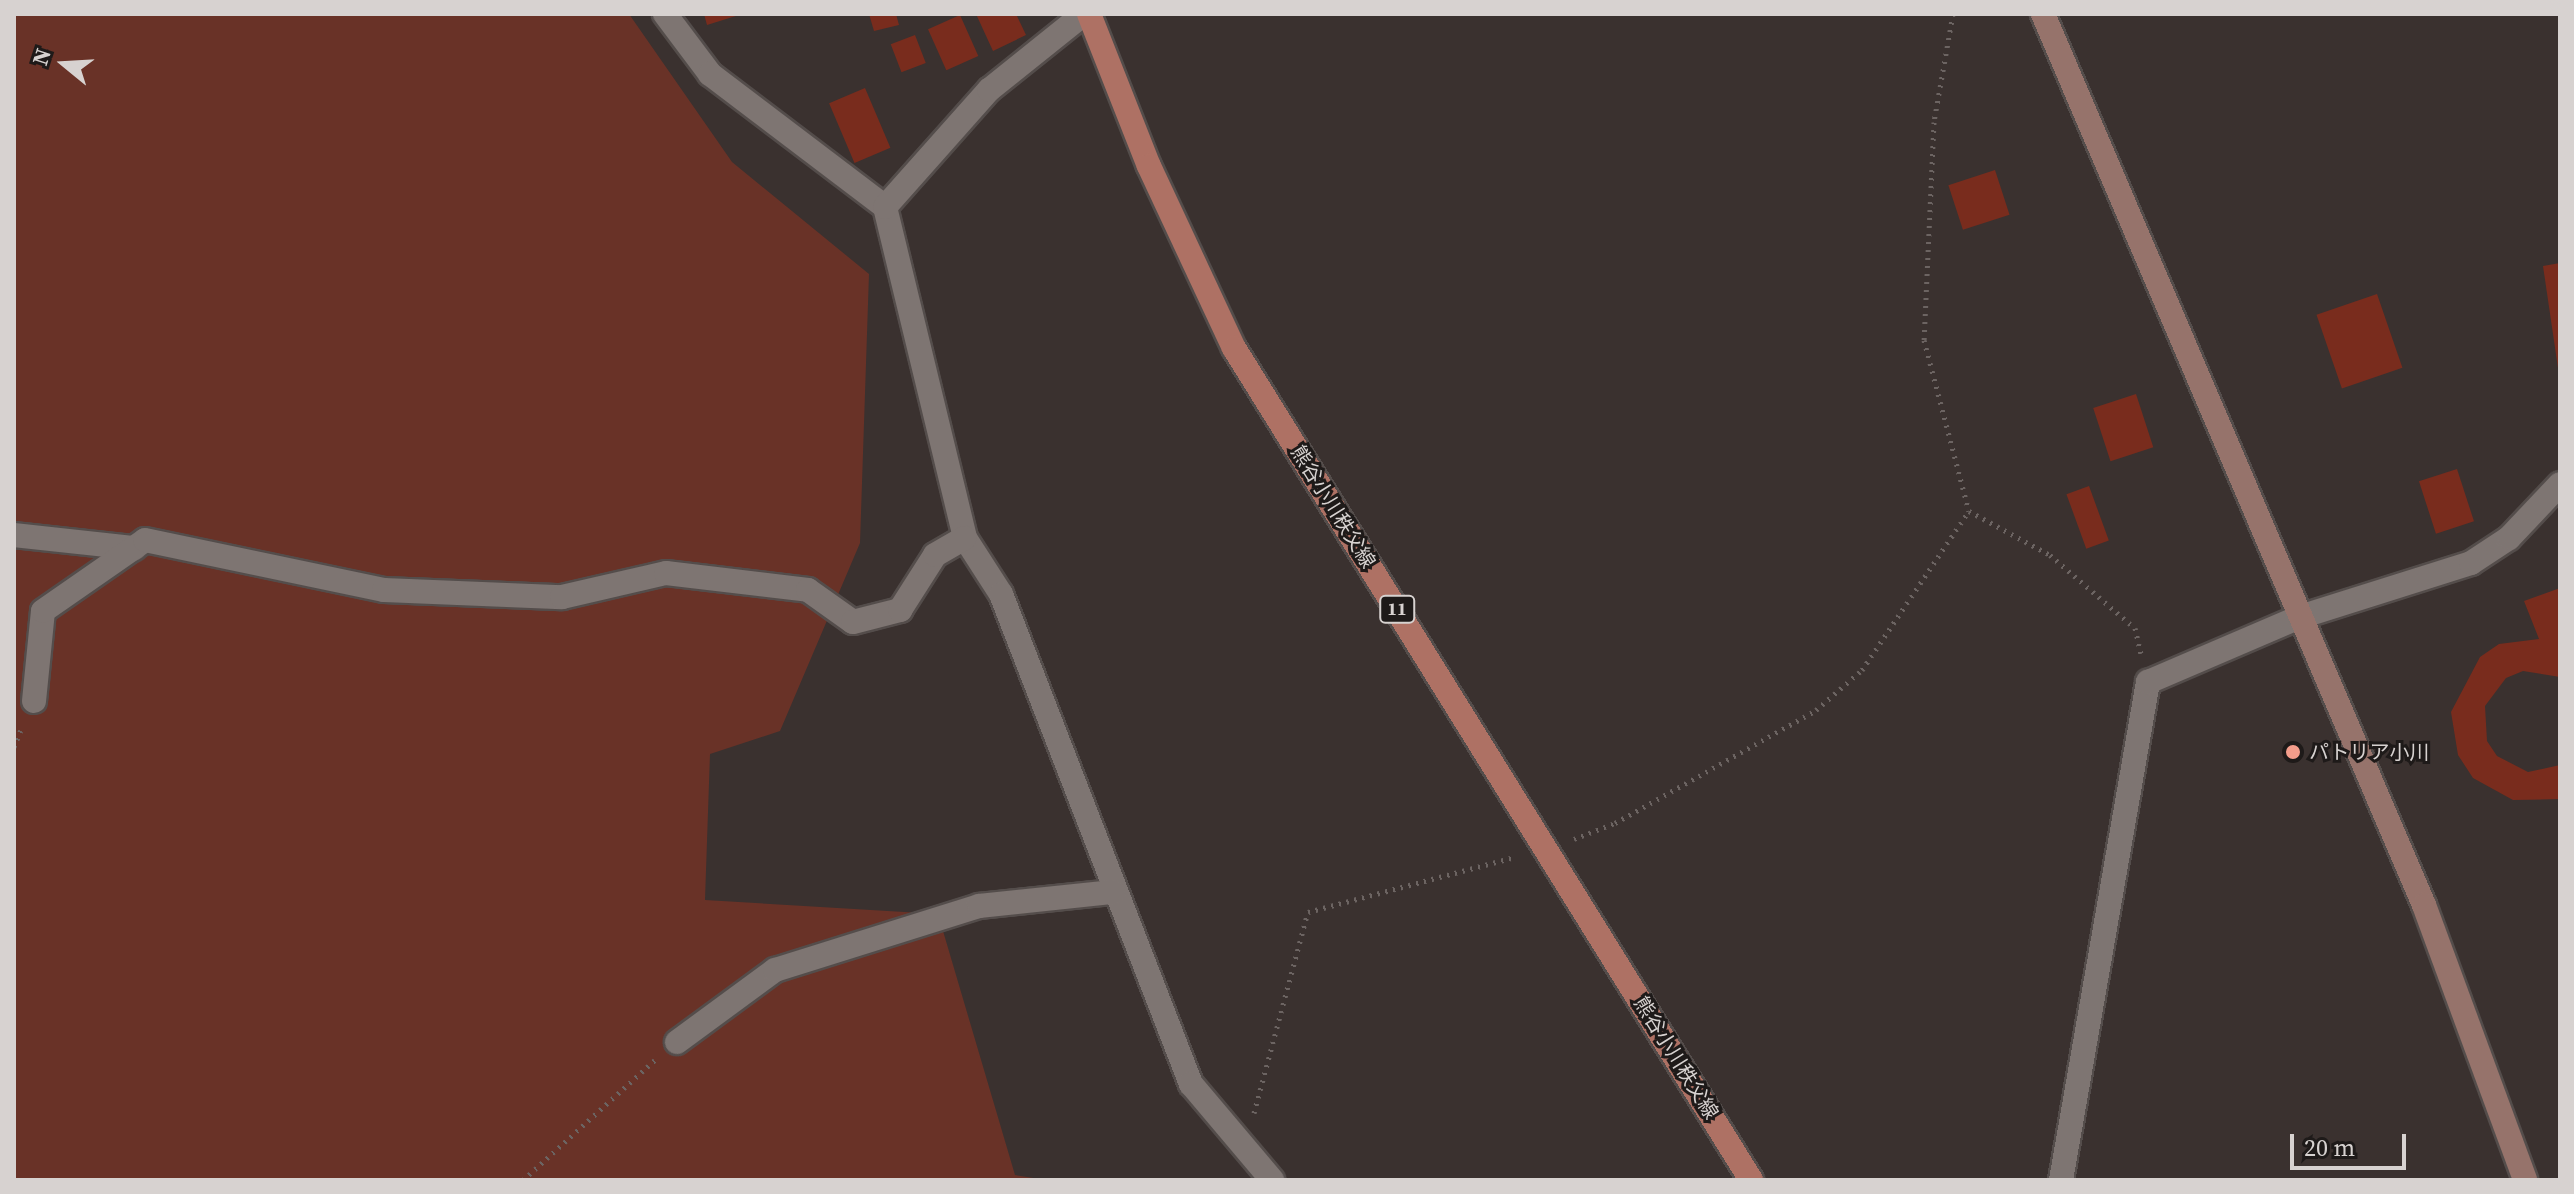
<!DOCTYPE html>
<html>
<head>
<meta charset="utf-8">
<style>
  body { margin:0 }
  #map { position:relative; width:2574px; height:1194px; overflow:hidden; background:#3a312f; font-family:"Source Serif 4","Noto Sans JP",serif }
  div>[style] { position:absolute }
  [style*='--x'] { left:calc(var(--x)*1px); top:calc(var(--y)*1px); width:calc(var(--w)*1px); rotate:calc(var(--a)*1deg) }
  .green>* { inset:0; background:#693227 }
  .building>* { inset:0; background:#792c1d; transform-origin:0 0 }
  .path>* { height:5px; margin-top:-2.5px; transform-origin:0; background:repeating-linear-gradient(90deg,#6c6462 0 2px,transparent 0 8px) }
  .roads { filter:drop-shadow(2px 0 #544d4b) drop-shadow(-2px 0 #544d4b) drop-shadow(0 2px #544d4b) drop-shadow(0 -2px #544d4b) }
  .street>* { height:24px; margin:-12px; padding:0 12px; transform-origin:12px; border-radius:12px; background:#7e7572 }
  .secondary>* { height:24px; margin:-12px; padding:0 12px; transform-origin:12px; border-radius:12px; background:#96736b }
  .primary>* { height:24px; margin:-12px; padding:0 12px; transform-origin:12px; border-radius:12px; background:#ae7164 }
  .dots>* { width:22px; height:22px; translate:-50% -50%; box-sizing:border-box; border:4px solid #1e1a19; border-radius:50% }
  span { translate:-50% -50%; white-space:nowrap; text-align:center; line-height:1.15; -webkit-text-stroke:6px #1e1a19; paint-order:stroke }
  .shield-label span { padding:2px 6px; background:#1e1a19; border:2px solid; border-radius:6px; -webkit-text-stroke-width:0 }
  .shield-label { font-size:18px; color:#d7d2d0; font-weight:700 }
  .street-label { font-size:20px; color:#d7d2d0 }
  .poi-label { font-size:20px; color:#d7d2d0 }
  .left { translate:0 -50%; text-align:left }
  .frame { position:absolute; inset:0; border:16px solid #d7d2d0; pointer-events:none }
  .north { position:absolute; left:24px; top:24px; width:80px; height:80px; -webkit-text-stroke:6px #1e1a19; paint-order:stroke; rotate:288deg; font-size:22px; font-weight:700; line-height:32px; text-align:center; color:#d7d2d0 }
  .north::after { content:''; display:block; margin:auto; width:28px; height:36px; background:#d7d2d0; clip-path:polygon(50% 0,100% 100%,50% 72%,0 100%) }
  .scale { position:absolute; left:2290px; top:1134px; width:116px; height:36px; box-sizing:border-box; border:4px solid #d7d2d0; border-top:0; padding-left:10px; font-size:24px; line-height:28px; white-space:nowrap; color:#d7d2d0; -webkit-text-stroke:6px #1e1a19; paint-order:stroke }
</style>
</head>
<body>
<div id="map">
  <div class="green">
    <div style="clip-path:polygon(14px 14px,629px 14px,732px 162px,869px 274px,860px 543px,780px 731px,710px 754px,705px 900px,938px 914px,1015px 1175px,1046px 1180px,14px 1180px)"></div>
  </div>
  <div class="building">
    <div style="clip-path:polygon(704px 14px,739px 14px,739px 15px,707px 25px)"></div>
    <div style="clip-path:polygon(869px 14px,896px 14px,899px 25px,874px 31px)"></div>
    <div style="clip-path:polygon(976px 14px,1016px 14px,1026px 35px,993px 51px)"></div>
    <div style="left:960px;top:15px;width:45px;height:35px;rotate:66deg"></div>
    <div style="left:915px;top:35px;width:30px;height:26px;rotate:69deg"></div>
    <div style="left:865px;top:88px;width:65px;height:39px;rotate:67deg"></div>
    <div style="left:1995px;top:170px;width:47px;height:49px;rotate:72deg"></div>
    <div style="clip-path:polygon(2560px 263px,2560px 368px,2558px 368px,2543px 266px)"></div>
    <div style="left:2377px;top:294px;width:78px;height:64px;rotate:71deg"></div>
    <div style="left:2136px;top:394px;width:56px;height:45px;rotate:72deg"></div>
    <div style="left:2457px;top:469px;width:55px;height:40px;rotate:72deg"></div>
    <div style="left:2089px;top:486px;width:58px;height:24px;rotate:70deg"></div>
    <div style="clip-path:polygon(2560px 588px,2560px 677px,2523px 671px,2506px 678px,2485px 706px,2487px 741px,2497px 756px,2528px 772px,2560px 765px,2560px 799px,2513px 800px,2473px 778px,2458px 755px,2451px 712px,2480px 657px,2499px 644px,2539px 639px,2524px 601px)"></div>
  </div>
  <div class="path">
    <div style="--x:1953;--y:14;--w:110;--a:100"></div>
    <div style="--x:1934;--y:122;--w:218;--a:92.6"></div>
    <div style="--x:1924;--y:340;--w:177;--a:75.3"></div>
    <div style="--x:1969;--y:511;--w:92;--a:28.5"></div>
    <div style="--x:2050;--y:555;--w:112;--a:40.7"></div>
    <div style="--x:2135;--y:628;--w:26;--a:77"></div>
    <div style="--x:14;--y:747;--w:18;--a:-68"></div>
    <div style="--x:1574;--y:839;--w:44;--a:-21.3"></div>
    <div style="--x:1615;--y:823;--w:231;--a:-29.3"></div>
    <div style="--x:1816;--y:710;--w:61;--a:-41"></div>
    <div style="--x:1862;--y:670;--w:192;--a:-56.1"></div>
    <div style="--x:1254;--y:1113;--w:208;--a:-75"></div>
    <div style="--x:1308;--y:912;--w:214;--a:-14.9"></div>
    <div style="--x:523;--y:1180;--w:178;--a:-42.3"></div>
  </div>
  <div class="roads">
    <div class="street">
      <div style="--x:665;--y:14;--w:75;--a:53.1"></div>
      <div style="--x:710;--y:74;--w:220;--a:37.2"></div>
      <div style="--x:885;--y:207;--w:341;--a:76.4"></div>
      <div style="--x:965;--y:538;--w:67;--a:57.3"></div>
      <div style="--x:1001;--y:594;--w:526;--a:68.81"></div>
      <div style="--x:1191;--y:1084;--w:126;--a:49.8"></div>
      <div style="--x:885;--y:207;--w:157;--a:-48.4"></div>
      <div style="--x:989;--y:90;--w:122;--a:-38.7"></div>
      <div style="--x:14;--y:535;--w:121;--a:6.2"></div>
      <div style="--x:34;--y:701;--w:90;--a:-84.3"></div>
      <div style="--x:43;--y:611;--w:124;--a:-34.8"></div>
      <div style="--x:145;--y:540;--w:244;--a:11.8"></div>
      <div style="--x:384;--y:590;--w:178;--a:2.3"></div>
      <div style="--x:562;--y:597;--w:107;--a:-13"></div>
      <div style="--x:666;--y:573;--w:143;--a:6.8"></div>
      <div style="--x:808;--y:590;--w:55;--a:35.4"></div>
      <div style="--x:853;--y:622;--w:49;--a:-14.3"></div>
      <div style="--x:900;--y:610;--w:65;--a:-57.5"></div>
      <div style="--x:935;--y:555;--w:34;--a:-30"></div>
      <div style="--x:677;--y:1042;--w:122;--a:-36.3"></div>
      <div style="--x:775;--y:970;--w:214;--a:-17.4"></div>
      <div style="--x:979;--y:906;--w:135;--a:-6"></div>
      <div style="--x:2061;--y:1180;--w:506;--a:-80.09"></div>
      <div style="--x:2148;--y:682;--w:165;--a:-23.2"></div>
      <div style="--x:2300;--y:617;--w:179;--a:-17.5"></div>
      <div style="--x:2471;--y:563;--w:45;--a:-33.3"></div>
      <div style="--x:2509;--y:538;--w:74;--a:-46.6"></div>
    </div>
    <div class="secondary">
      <div style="--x:2043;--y:14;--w:969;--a:66.85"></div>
      <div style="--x:2424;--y:905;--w:293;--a:69.8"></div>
    </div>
    <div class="primary">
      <div style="--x:1089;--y:14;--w:163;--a:68.5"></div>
      <div style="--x:1149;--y:166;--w:201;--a:65"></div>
      <div style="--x:1234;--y:348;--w:980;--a:58.14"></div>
    </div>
  </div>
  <div class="dots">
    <div style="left:2293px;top:752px;background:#f49d8b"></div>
  </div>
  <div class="shield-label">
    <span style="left:1397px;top:609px">11</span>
  </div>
  <div class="street-label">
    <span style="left:1333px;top:507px;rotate:58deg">熊谷小川秩父線</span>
    <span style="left:1676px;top:1058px;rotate:58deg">熊谷小川秩父線</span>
  </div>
  <div class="poi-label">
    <span class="left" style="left:2309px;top:752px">パトリア小川</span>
  </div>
  <div class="frame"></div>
  <div class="north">N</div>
  <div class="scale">20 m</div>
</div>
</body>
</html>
